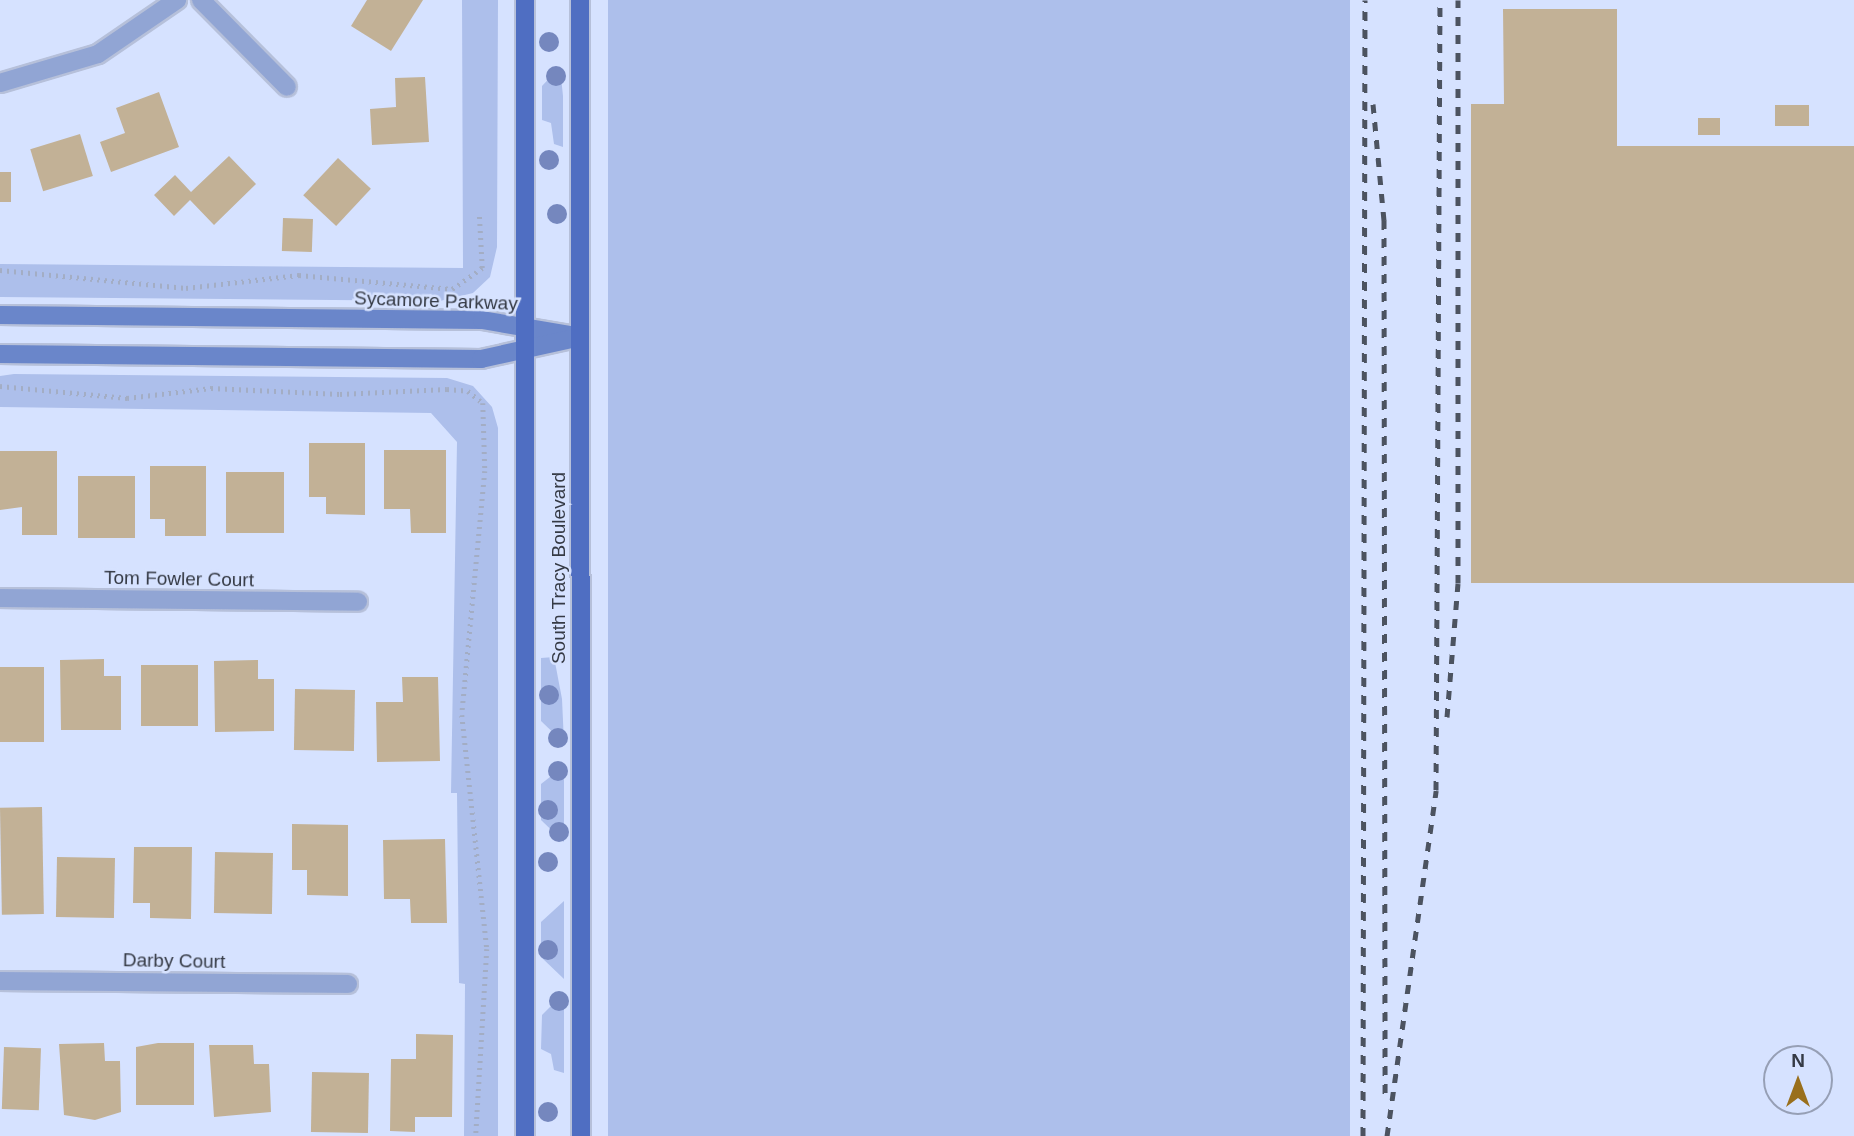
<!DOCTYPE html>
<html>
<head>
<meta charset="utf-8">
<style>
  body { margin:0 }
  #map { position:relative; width:1854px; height:1136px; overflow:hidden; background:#d6e2ff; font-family:Helvetica,sans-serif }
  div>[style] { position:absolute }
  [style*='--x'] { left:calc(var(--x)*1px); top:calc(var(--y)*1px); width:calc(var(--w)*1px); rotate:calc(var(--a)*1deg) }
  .green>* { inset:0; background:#adbfeb; transform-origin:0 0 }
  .building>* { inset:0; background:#c2b196; transform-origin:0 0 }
  .path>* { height:4.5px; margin-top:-2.25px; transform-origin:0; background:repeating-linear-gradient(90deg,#a3adc4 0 2px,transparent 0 7px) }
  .roads { filter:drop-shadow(2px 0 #b6c0da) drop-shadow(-2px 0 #b6c0da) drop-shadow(0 2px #b6c0da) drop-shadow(0 -2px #b6c0da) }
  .minor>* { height:18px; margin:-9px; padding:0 9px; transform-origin:9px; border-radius:9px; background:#91a5d4 }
  .secondary>* { height:18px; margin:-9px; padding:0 9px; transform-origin:9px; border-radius:9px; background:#6a86ca }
  .primary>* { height:18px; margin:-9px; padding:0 9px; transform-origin:9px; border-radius:9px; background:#4f6ec2 }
  .rail>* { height:5px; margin-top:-2.5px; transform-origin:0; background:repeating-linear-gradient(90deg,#4c5360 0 9px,transparent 0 18px) }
  .trees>* { width:20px; height:20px; margin:-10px; border-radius:50%; background:#7587be }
  span { translate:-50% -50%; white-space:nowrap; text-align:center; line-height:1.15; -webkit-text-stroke:5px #d6e2ff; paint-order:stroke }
  .street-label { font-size:19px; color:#353a45 }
  .north { position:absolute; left:1763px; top:1045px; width:70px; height:70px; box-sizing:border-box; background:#d6e2ff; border:2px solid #969fb5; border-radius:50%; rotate:0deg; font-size:19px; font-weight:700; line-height:28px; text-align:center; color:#353a45 }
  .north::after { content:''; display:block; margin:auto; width:24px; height:32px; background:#996f1c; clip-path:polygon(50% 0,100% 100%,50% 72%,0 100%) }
</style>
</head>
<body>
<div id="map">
  <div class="green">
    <div style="clip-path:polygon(462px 0,498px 0,497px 247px,490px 277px,473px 293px,440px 301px,0 297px,0 264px,463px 268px)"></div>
    <div style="left:608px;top:0;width:742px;height:1136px"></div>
    <div style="clip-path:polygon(560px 67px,563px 96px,563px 147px,554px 144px,551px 123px,542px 120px,542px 86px)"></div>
    <div style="clip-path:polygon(14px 374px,447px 378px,473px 386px,492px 407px,498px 428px,498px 1136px,464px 1136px,465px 984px,459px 983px,457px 793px,451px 793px,457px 442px,431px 413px,0 407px,0 376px)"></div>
    <div style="clip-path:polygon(554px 657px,562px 699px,564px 743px,541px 721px,541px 658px)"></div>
    <div style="clip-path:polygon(564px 766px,564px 842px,541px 820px,541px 784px)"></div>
    <div style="clip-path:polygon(564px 901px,564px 979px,541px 957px,541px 922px)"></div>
    <div style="clip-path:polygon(564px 993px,564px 1073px,554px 1070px,551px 1054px,541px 1049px,542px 1015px)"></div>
  </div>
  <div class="building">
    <div style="clip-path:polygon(367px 0,423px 0,391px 51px,351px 26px)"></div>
    <div style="clip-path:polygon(1503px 9px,1617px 9px,1617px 146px,1854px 146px,1854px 583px,1471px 583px,1471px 104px,1504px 104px)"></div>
    <div style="clip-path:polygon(425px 77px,429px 142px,372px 145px,370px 109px,396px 107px,395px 78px)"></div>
    <div style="clip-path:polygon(159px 92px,179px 147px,111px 172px,100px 142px,125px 133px,116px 108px)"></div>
    <div style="left:1775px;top:105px;width:34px;height:21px"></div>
    <div style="left:1698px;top:118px;width:22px;height:17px"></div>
    <div style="left:80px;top:134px;width:44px;height:52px;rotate:73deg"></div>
    <div style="clip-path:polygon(229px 156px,256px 184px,214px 225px,190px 200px,174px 216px,154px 195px,175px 175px,191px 192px)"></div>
    <div style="left:338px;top:158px;width:45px;height:51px;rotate:43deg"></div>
    <div style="left:0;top:172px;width:11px;height:30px"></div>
    <div style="left:283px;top:218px;width:30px;height:33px;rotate:2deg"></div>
    <div style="clip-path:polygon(309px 443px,365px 443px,365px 515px,326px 514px,326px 497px,309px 497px)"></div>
    <div style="clip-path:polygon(384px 450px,446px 450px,446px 533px,411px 533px,410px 509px,384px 509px)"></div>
    <div style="clip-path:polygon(0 451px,57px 451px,57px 535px,22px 535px,22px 507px,0 510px)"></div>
    <div style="clip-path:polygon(150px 466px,206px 466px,206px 536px,165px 536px,165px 519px,150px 519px)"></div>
    <div style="left:226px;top:472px;width:58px;height:61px"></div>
    <div style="left:78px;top:476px;width:57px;height:62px"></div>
    <div style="clip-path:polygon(104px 659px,104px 676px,121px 676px,121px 730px,61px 730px,60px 660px)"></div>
    <div style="clip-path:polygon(258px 660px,258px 679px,274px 679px,274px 731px,215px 732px,214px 661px)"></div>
    <div style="left:141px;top:665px;width:57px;height:61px"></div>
    <div style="left:0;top:667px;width:44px;height:75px"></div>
    <div style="clip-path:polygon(402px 677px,438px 677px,440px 761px,377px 762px,376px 702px,403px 702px)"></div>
    <div style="left:295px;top:689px;width:60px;height:61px;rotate:1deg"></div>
    <div style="left:42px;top:807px;width:107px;height:42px;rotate:89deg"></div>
    <div style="clip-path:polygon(292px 824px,348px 825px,348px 896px,307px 895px,307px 870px,292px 870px)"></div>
    <div style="clip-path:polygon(445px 839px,447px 923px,411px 923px,410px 899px,384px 899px,383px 840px)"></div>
    <div style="clip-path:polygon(134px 847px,192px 847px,191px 919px,150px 918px,150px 903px,133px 903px)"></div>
    <div style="left:215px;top:852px;width:58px;height:61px;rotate:1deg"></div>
    <div style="left:57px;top:857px;width:58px;height:60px;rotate:1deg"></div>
    <div style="clip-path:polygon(416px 1034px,453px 1035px,452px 1117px,415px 1117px,415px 1132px,390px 1131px,391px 1059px,416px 1059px)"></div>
    <div style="clip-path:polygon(104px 1043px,105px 1061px,120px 1061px,121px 1112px,95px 1120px,64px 1115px,59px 1044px)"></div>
    <div style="clip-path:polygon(158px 1043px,194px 1043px,194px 1105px,136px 1105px,136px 1047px)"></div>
    <div style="clip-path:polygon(209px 1045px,253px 1045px,254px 1064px,269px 1064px,271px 1112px,214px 1117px)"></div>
    <div style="left:4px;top:1047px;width:37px;height:62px;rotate:2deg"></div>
    <div style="left:312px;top:1072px;width:57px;height:60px;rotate:1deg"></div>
  </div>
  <div class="path">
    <div style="--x:0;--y:270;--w:187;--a:5.5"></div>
    <div style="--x:186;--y:288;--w:114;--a:-6.6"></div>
    <div style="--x:299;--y:275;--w:154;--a:5.2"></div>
    <div style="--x:452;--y:289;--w:37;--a:-35"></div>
    <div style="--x:482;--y:268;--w:55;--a:-93.1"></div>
    <div style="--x:0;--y:386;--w:128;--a:5.4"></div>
    <div style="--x:127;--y:398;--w:85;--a:-6.8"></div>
    <div style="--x:211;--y:388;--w:129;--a:2.7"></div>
    <div style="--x:340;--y:394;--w:107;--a:-2.7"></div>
    <div style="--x:447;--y:389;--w:21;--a:5"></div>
    <div style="--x:468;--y:391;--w:19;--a:39"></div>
    <div style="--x:483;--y:403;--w:68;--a:88.3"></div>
    <div style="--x:485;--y:471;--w:245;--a:95.4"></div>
    <div style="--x:462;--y:715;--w:235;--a:83.9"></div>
    <div style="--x:487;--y:949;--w:187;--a:93.4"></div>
  </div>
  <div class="roads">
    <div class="minor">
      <div style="--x:201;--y:0;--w:122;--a:45.3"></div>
      <div style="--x:0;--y:83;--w:102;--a:-16.5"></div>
      <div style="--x:98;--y:54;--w:96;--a:-34.4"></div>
      <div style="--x:0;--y:598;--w:358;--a:0.6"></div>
      <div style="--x:0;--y:981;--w:348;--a:0.5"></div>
    </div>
    <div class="secondary">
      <div style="--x:0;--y:315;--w:482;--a:0.6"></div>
      <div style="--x:482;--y:320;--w:96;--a:9.6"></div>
      <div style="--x:0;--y:354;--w:481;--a:0.6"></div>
      <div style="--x:481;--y:359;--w:101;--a:-12.5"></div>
    </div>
    <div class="primary">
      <div style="--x:580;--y:0;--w:1136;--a:89.95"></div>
      <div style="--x:525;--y:1136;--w:1136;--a:-90"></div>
    </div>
  </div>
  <div class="rail">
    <div style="--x:1373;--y:104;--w:117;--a:84.6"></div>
    <div style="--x:1384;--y:220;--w:874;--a:89.93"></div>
    <div style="--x:1447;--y:717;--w:134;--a:-85.3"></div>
    <div style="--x:1458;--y:583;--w:583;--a:-90"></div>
    <div style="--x:1363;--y:1136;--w:1136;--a:-89.9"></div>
    <div style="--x:1387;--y:1136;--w:349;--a:-81.9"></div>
    <div style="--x:1436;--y:790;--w:790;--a:-89.71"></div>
  </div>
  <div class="trees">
    <div style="left:549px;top:42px"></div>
    <div style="left:556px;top:76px"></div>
    <div style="left:549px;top:160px"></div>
    <div style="left:557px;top:214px"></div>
    <div style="left:549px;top:695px"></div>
    <div style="left:558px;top:738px"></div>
    <div style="left:558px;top:771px"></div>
    <div style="left:548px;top:810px"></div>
    <div style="left:559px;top:832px"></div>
    <div style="left:548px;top:862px"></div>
    <div style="left:548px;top:950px"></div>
    <div style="left:559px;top:1001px"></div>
    <div style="left:548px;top:1112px"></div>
  </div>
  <div class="street-label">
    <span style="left:436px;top:301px;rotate:2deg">Sycamore Parkway</span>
    <span style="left:559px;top:568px;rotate:-90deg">South Tracy Boulevard</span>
    <span style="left:179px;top:579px;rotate:1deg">Tom Fowler Court</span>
    <span style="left:174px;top:961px;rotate:1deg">Darby Court</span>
  </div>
  <div class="north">N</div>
</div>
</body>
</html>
